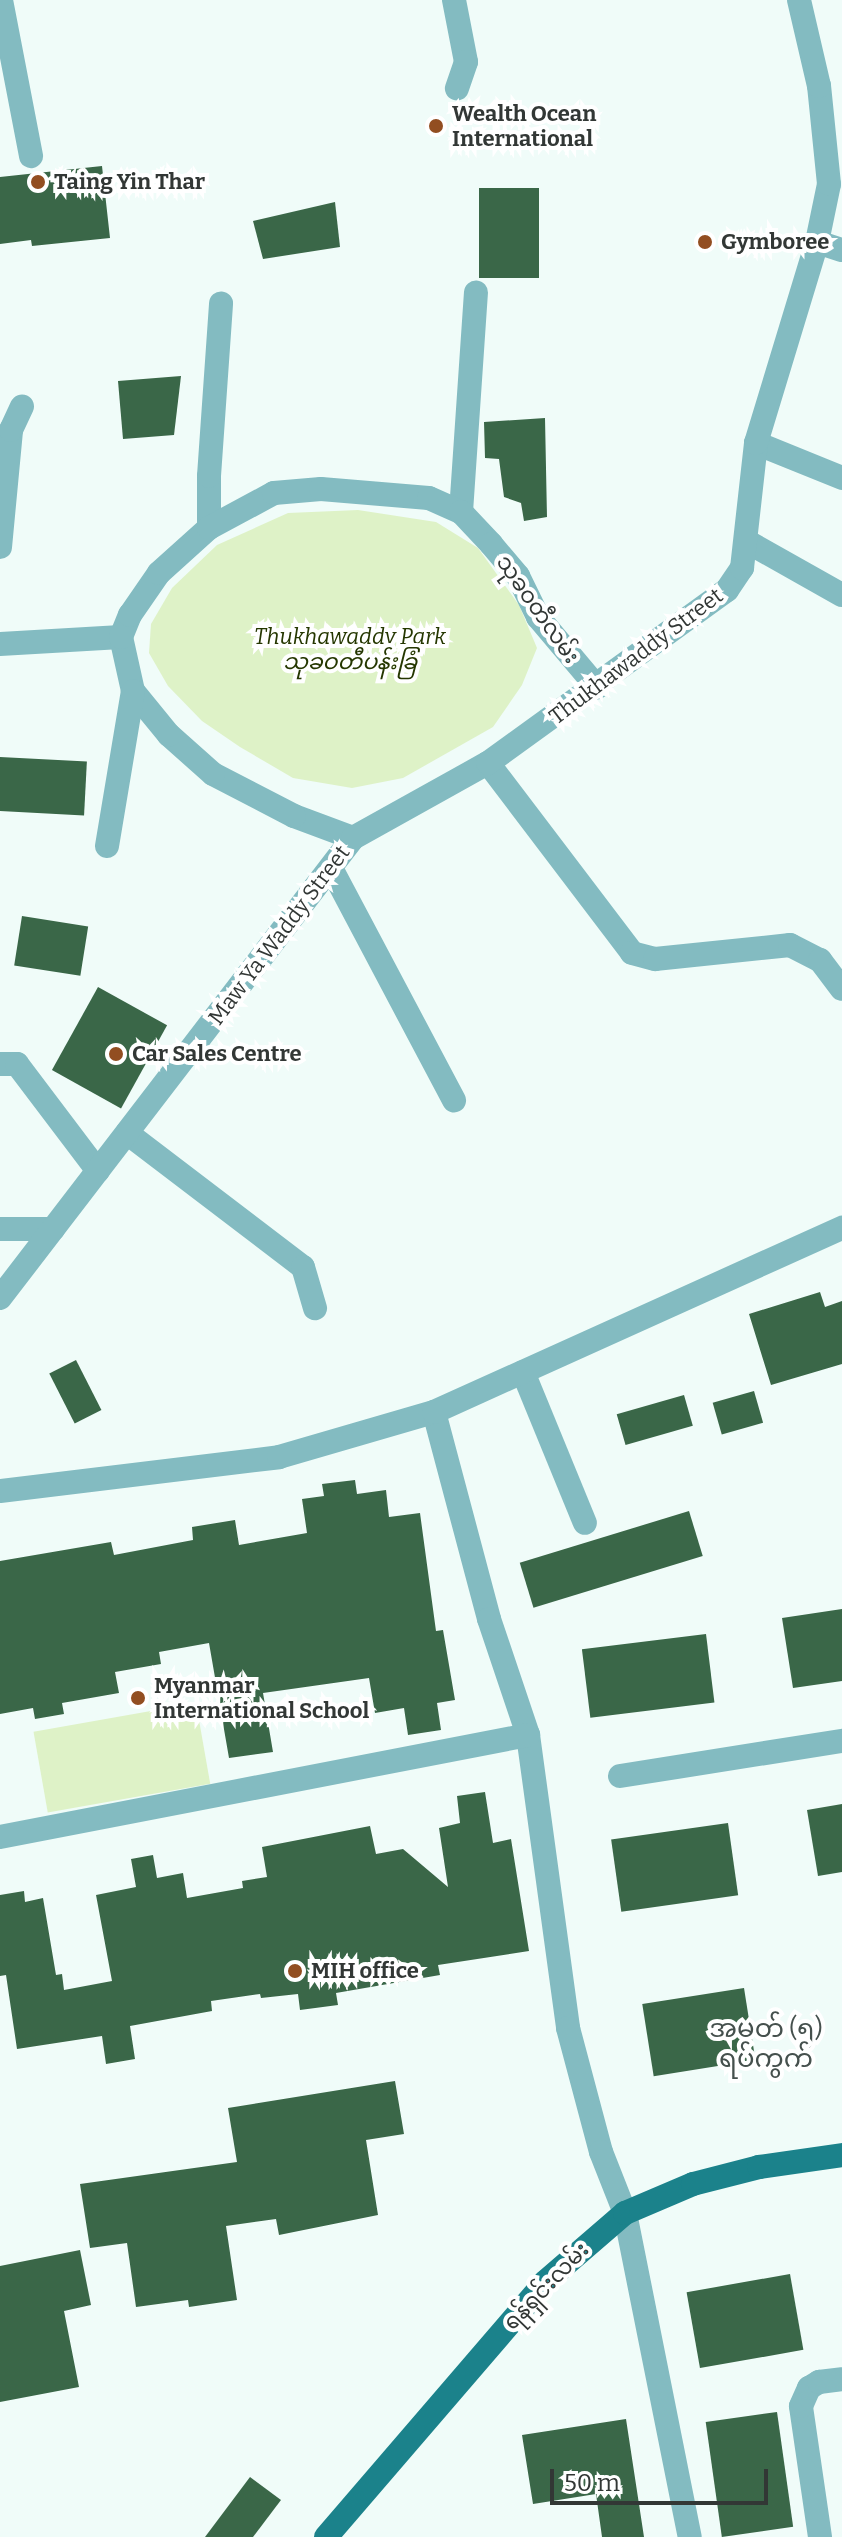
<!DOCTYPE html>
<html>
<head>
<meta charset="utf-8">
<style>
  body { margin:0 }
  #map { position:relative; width:842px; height:2537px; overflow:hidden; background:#f0fcf9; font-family:Bitter,"Noto Sans Myanmar",serif }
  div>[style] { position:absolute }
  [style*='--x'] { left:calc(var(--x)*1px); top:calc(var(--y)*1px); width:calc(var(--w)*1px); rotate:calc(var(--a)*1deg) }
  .green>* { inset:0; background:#def2c7; transform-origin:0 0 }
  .building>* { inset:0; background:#3a6748; transform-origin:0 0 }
  .minor>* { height:24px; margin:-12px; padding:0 12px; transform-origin:12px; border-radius:12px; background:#83bbc1 }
  .major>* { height:24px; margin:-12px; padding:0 12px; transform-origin:12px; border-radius:12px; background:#1b828b }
  .dots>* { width:22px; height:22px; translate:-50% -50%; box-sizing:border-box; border:4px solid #fff; border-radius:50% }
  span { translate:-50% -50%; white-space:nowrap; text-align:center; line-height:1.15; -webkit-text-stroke:8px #fff; paint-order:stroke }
  .poi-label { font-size:22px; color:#323735; font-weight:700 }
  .left { translate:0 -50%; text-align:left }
  .street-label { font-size:22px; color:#323735 }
  .park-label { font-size:22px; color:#253701; font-style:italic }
  .quarter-label { font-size:26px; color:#45504d }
  .scale { position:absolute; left:550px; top:2469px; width:218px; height:36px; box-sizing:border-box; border:4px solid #323735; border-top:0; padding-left:10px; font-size:24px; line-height:28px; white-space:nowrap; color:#323735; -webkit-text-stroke:6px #fff; paint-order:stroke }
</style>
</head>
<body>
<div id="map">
  <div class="green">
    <div style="clip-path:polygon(358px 510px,436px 522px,478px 548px,519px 605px,537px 648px,522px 685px,493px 727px,403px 778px,352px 788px,293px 778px,240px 747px,202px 721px,168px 686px,149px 653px,151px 624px,172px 588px,217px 545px,288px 513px)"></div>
    <div style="left:196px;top:1703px;width:82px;height:165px;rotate:80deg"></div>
  </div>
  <div class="building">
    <div style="clip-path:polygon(102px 166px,110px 238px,32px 246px,31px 240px,0 244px,0 177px)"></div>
    <div style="left:479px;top:188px;width:60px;height:90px"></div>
    <div style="clip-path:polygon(335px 202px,340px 247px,263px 259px,253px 221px)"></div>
    <div style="clip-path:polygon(181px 376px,174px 435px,123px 439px,118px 381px)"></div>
    <div style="clip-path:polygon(545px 418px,547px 517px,524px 521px,521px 503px,504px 497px,499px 459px,485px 458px,484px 422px)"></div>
    <div style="left:0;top:757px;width:87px;height:54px;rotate:3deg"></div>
    <div style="left:22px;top:916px;width:67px;height:50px;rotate:9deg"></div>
    <div style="left:98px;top:987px;width:79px;height:95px;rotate:29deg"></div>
    <div style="clip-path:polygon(820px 1292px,825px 1307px,842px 1301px,842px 1364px,771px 1385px,749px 1314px)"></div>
    <div style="left:76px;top:1360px;width:56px;height:30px;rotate:63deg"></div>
    <div style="left:754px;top:1391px;width:33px;height:43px;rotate:74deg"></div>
    <div style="left:684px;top:1395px;width:32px;height:70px;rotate:74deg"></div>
    <div style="clip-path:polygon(355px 1480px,357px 1494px,386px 1490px,389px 1517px,420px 1513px,436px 1631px,443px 1630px,455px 1700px,437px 1703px,441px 1730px,408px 1735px,404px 1708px,375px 1713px,369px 1678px,263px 1693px,273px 1752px,229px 1758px,209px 1643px,159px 1652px,161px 1664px,115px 1672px,119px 1693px,62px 1703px,64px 1714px,35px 1719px,33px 1708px,0 1714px,0 1561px,111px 1542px,114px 1555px,193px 1540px,192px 1527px,235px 1520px,239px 1545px,307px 1533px,302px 1499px,324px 1496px,322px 1484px)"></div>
    <div style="left:689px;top:1511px;width:47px;height:177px;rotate:73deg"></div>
    <div style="clip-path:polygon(842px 1609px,842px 1681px,793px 1688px,782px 1618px)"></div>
    <div style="left:706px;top:1634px;width:69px;height:125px;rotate:83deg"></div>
    <div style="clip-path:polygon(485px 1792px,493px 1843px,511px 1839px,529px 1951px,438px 1965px,440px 1975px,336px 1993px,338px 2005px,300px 2010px,298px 1994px,261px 1998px,260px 1994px,211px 2001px,212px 2011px,130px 2026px,135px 2059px,106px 2064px,102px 2036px,17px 2049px,6px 1975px,0 1976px,0 1895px,24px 1891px,25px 1902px,43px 1898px,56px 1975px,62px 1974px,64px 1990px,112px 1981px,96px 1895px,136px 1887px,131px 1859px,153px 1855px,157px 1878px,183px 1873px,187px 1898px,243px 1888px,242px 1881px,267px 1877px,262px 1847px,370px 1826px,376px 1854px,403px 1849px,448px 1887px,439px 1828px,460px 1823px,457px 1796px)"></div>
    <div style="clip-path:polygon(842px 1804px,842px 1872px,818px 1876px,807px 1810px)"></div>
    <div style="left:728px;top:1823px;width:73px;height:118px;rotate:82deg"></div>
    <div style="left:744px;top:1988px;width:73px;height:103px;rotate:81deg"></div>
    <div style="clip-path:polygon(395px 2081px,404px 2134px,366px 2140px,378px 2215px,279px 2235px,276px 2219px,226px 2226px,237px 2300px,189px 2307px,188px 2300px,136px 2307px,127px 2243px,90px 2248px,80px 2184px,237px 2162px,228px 2108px)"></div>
    <div style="clip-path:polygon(80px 2250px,91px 2305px,64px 2311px,79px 2387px,0 2402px,0 2266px)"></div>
    <div style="left:790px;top:2274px;width:77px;height:105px;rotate:80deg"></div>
    <div style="left:777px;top:2412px;width:116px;height:72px;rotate:82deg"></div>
    <div style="clip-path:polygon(626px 2419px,644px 2537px,602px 2537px,596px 2494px,533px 2504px,522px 2435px)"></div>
    <div style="clip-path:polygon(250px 2477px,281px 2500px,253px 2537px,205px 2537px)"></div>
  </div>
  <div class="minor">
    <div style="--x:1;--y:0;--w:159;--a:79.1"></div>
    <div style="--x:454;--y:0;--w:63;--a:79"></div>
    <div style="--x:466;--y:62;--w:28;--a:109"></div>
    <div style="--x:817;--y:242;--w:26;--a:18"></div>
    <div style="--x:756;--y:443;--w:93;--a:22.1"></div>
    <div style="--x:461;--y:512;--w:220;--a:-86.1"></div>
    <div style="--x:209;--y:528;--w:52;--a:-90"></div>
    <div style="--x:209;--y:476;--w:173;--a:-86"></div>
    <div style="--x:746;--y:541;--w:110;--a:29.4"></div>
    <div style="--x:0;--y:547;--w:118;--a:-84.6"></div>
    <div style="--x:11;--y:430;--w:26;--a:-65"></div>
    <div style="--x:0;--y:644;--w:121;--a:-3.3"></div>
    <div style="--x:488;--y:763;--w:238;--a:52.8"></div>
    <div style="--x:632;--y:953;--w:24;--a:15"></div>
    <div style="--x:655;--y:959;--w:136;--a:-5.9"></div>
    <div style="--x:790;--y:945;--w:34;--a:27"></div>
    <div style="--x:820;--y:960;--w:36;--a:53"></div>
    <div style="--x:353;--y:838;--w:63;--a:-159.6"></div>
    <div style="--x:294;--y:816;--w:91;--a:-152.6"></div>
    <div style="--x:213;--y:774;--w:59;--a:-138.4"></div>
    <div style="--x:169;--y:735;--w:57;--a:-129.3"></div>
    <div style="--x:133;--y:691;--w:55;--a:-102.5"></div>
    <div style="--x:121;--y:637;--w:24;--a:-68"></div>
    <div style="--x:130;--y:615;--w:51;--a:-55.4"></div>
    <div style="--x:159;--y:573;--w:67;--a:-42"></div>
    <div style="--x:209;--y:528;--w:74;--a:-28.3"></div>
    <div style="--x:274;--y:493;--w:47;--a:-4.9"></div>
    <div style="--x:321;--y:489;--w:108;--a:4.8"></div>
    <div style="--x:429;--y:498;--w:35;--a:24"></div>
    <div style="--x:461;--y:512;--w:44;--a:46.8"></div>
    <div style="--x:491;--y:544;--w:42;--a:49.8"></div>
    <div style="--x:518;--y:576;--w:46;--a:64"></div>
    <div style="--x:538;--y:617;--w:92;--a:49.9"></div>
    <div style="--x:107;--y:846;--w:157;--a:-80.5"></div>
    <div style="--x:331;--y:868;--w:263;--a:62.1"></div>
    <div style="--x:0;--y:1064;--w:17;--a:0"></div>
    <div style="--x:17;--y:1064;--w:134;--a:52.9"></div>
    <div style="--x:127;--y:1133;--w:221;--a:37.3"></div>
    <div style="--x:303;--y:1267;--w:43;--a:73.7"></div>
    <div style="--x:0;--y:1229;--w:53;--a:0"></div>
    <div style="--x:0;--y:1298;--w:580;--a:-52.5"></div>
    <div style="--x:353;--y:838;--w:154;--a:-29.1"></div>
    <div style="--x:488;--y:763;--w:295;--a:-35.9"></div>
    <div style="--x:727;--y:590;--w:27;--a:-56"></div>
    <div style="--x:742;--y:568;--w:126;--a:-83.6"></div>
    <div style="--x:756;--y:443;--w:210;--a:-73.1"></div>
    <div style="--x:817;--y:242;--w:59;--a:-78.3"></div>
    <div style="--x:829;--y:184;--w:99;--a:-95.8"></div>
    <div style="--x:819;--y:86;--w:88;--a:-103.1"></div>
    <div style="--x:523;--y:1372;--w:163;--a:67.7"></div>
    <div style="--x:434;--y:1412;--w:214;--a:75.1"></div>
    <div style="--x:489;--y:1619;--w:122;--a:71.4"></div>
    <div style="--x:528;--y:1735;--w:296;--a:82.2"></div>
    <div style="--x:568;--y:2028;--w:128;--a:75.1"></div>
    <div style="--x:601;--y:2152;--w:66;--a:68.5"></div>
    <div style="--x:625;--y:2213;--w:330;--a:78.7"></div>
    <div style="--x:0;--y:1491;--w:281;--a:-6.9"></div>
    <div style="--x:279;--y:1457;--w:161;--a:-16.2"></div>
    <div style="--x:434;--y:1412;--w:448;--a:-24.3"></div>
    <div style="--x:620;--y:1776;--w:225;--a:-9"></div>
    <div style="--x:0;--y:1837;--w:538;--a:-10.93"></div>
    <div style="--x:820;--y:2537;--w:132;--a:-98.3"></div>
    <div style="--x:801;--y:2406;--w:20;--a:-66"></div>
    <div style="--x:809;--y:2388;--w:12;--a:-31"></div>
    <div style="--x:819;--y:2382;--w:23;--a:-7"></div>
  </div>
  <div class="major">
    <div style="--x:326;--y:2537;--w:336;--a:-49.3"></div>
    <div style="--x:545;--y:2282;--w:106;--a:-40.8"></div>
    <div style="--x:625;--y:2213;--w:74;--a:-23.1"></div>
    <div style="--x:693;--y:2184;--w:68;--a:-14.4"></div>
    <div style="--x:759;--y:2167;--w:84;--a:-8.2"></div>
  </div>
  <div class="dots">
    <div style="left:436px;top:126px;background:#924e21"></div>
    <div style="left:38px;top:182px;background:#924e21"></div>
    <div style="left:705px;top:242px;background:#924e21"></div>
    <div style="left:116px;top:1054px;background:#924e21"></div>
    <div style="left:138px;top:1698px;background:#924e21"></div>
    <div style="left:295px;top:1971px;background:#924e21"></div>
  </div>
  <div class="poi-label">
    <span class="left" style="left:452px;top:126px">Wealth Ocean<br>International</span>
    <span class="left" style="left:54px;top:182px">Taing Yin Thar</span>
    <span class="left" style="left:721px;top:242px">Gymboree</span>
    <span class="left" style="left:132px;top:1054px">Car Sales Centre</span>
    <span class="left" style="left:154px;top:1698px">Myanmar<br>International School</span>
    <span class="left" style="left:311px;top:1971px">MIH office</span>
  </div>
  <div class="street-label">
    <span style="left:538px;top:609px;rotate:55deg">သုခဝတီလမ်း</span>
    <span style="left:636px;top:656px;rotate:-37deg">Thukhawaddy Street</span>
    <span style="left:279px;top:935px;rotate:-53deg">Maw Ya Waddy Street</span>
    <span style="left:546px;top:2286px;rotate:-46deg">ရန်ရှင်းလမ်း</span>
  </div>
  <div class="park-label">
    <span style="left:350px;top:649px">Thukhawaddy Park<br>သုခဝတီပန်းခြံ</span>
  </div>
  <div class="quarter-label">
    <span style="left:766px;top:2044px">အမှတ် (၅)<br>ရပ်ကွက်</span>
  </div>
  <div class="scale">50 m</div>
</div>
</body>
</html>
